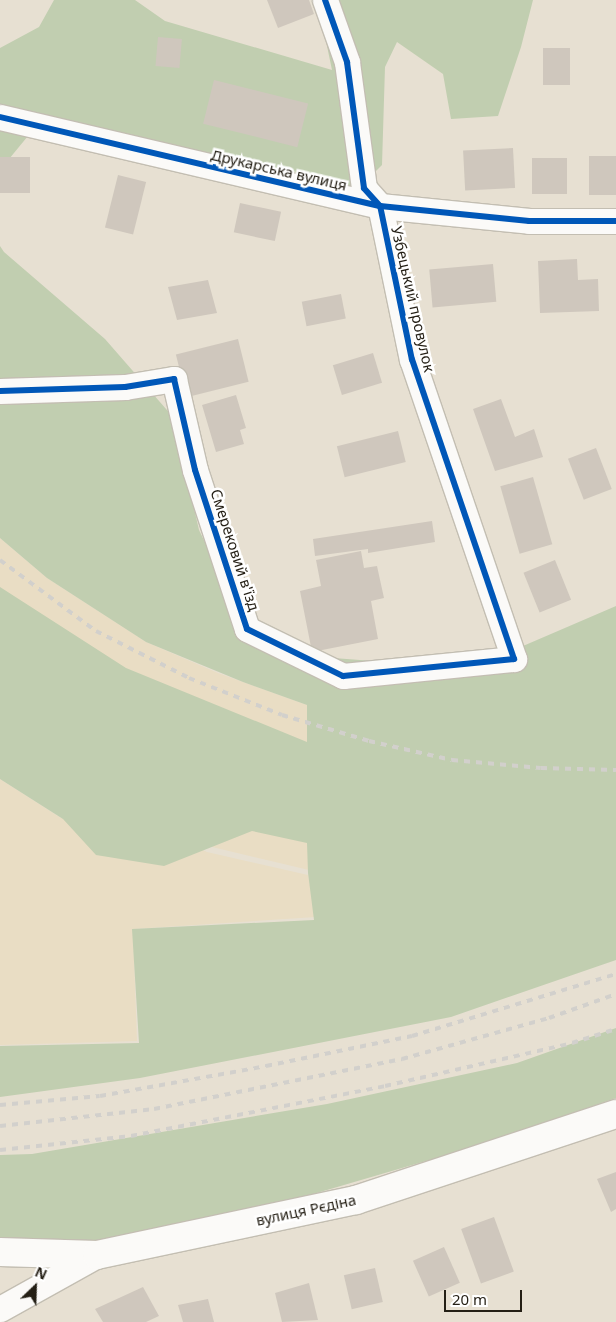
<!DOCTYPE html>
<html>
<head>
<meta charset="utf-8">
<style>
  body { margin:0 }
  #map { position:relative; width:616px; height:1322px; overflow:hidden; background:#e7e0d2; font-family:"Noto Sans",sans-serif }
  div>[style] { position:absolute }
  [style*='--x'] { left:calc(var(--x)*1px); top:calc(var(--y)*1px); width:calc(var(--w)*1px); rotate:calc(var(--a)*1deg) }
  .built>* { inset:0; background:#e9ddc4 }
  .green>* { inset:0; background:#c1ceb0 }
  .building>* { inset:0; background:#cfc7bd; transform-origin:0 0 }
  .roads { filter:drop-shadow(1px 0 #c3beb2) drop-shadow(-1px 0 #c3beb2) drop-shadow(0 1px #c3beb2) drop-shadow(0 -1px #c3beb2) }
  .street>* { height:25px; margin:-12.5px; padding:0 12.5px; transform-origin:12.5px; border-radius:12.5px; background:#fbfaf8 }
  .secondary>* { height:28px; margin:-14px; padding:0 14px; transform-origin:14px; border-radius:14px; background:#fbfaf8 }
  .rail>* { height:4px; margin-top:-2px; transform-origin:0; background:repeating-linear-gradient(90deg,#d2d0cc 0 6px,transparent 0 12px) }
  .cycleway>* { height:6px; margin:-3px; padding:0 3px; transform-origin:3px; border-radius:3px; background:#0057b8 }
  span { translate:-50% -50%; white-space:nowrap; text-align:center; line-height:1.15; -webkit-text-stroke:5px #fff; paint-order:stroke }
  .street-label { font-size:15px; color:#241f15 }
  .north { position:absolute; left:10px; top:1262px; width:50px; height:50px; -webkit-text-stroke:4px #fff; paint-order:stroke; rotate:24deg; font-size:14px; font-weight:700; line-height:20px; text-align:center; color:#241f15 }
  .north::after { content:''; display:block; margin:auto; width:18px; height:22px; background:#241f15; clip-path:polygon(50% 0,100% 100%,50% 72%,0 100%) }
  .scale { position:absolute; left:444px; top:1290px; width:78px; height:22px; box-sizing:border-box; border:2px solid #241f15; border-top:0; padding-left:6px; font-size:15px; line-height:18px; white-space:nowrap; color:#241f15; -webkit-text-stroke:4px #fff; paint-order:stroke }
</style>
</head>
<body>
<div id="map">
  <div class="built">
    <div style="clip-path:polygon(0 538px,47px 578px,146px 642px,218px 673px,307px 705px,309px 870px,212px 847px,98px 799px,0 768px)"></div>
    <div style="clip-path:polygon(0 779px,61px 818px,100px 801px,207px 852px,308px 875px,316px 917px,133px 929px,137px 1041px,0 1045px)"></div>
  </div>
  <div class="green">
    <div style="clip-path:polygon(54px 0,135px 0,165px 21px,332px 70px,323px 27px,324px 0,533px 0,521px 47px,498px 116px,451px 119px,443px 74px,397px 42px,385px 67px,382px 165px,348px 199px,37px 125px,0 170px,0 48px,39px 27px)"></div>
    <div style="clip-path:polygon(0 246px,4px 252px,105px 339px,173px 417px,199px 530px,247px 629px,307px 656px,439px 666px,514px 659px,523px 646px,616px 606px,616px 960px,451px 1017px,140px 1078px,0 1097px,0 1046px,139px 1043px,132px 929px,314px 920px,308px 873px,307px 843px,252px 831px,164px 866px,96px 855px,63px 819px,0 779px,0 587px,126px 668px,307px 742px,307px 705px,243px 682px,146px 642px,47px 578px,0 538px)"></div>
    <div style="clip-path:polygon(616px 1028px,616px 1098px,467px 1149px,303px 1197px,98px 1246px,0 1243px,0 1155px,32px 1154px,327px 1104px,517px 1063px)"></div>
  </div>
  <div class="building">
    <div style="clip-path:polygon(267px 0,309px 0,314px 14px,278px 28px)"></div>
    <div style="left:158px;top:37px;width:24px;height:29px;rotate:5deg"></div>
    <div style="left:543px;top:48px;width:27px;height:37px"></div>
    <div style="left:214px;top:80px;width:97px;height:45px;rotate:14deg"></div>
    <div style="left:513px;top:148px;width:40px;height:50px;rotate:87deg"></div>
    <div style="left:616px;top:156px;width:39px;height:27px;rotate:90deg"></div>
    <div style="left:0;top:157px;width:30px;height:36px"></div>
    <div style="left:567px;top:158px;width:36px;height:35px;rotate:90deg"></div>
    <div style="left:118px;top:175px;width:29px;height:54px;rotate:14deg"></div>
    <div style="left:240px;top:203px;width:42px;height:30px;rotate:12deg"></div>
    <div style="clip-path:polygon(577px 259px,578px 280px,598px 279px,599px 311px,540px 313px,538px 261px)"></div>
    <div style="left:493px;top:264px;width:38px;height:64px;rotate:85deg"></div>
    <div style="clip-path:polygon(208px 280px,217px 313px,177px 320px,168px 287px)"></div>
    <div style="left:341px;top:294px;width:25px;height:40px;rotate:79deg"></div>
    <div style="left:238px;top:339px;width:44px;height:64px;rotate:76deg"></div>
    <div style="left:373px;top:353px;width:31px;height:42px;rotate:73deg"></div>
    <div style="clip-path:polygon(236px 395px,246px 428px,240px 430px,244px 444px,216px 452px,202px 405px)"></div>
    <div style="clip-path:polygon(501px 399px,515px 437px,534px 429px,543px 457px,495px 471px,473px 409px)"></div>
    <div style="left:398px;top:431px;width:32px;height:63px;rotate:76deg"></div>
    <div style="left:596px;top:448px;width:44px;height:30px;rotate:69deg"></div>
    <div style="left:533px;top:477px;width:70px;height:34px;rotate:74deg"></div>
    <div style="clip-path:polygon(432px 521px,435px 542px,368px 553px,368px 549px,315px 556px,313px 539px)"></div>
    <div style="clip-path:polygon(361px 551px,364px 568px,377px 566px,384px 598px,371px 601px,378px 639px,312px 652px,300px 591px,321px 586px,316px 560px)"></div>
    <div style="left:555px;top:560px;width:43px;height:34px;rotate:68deg"></div>
    <div style="clip-path:polygon(616px 1172px,616px 1209px,611px 1212px,597px 1179px)"></div>
    <div style="left:494px;top:1217px;width:58px;height:35px;rotate:70deg"></div>
    <div style="left:444px;top:1247px;width:39px;height:34px;rotate:66deg"></div>
    <div style="left:375px;top:1268px;width:35px;height:32px;rotate:77deg"></div>
    <div style="clip-path:polygon(309px 1283px,318px 1320px,282px 1322px,275px 1293px)"></div>
    <div style="clip-path:polygon(143px 1287px,159px 1316px,146px 1322px,103px 1322px,95px 1309px)"></div>
    <div style="clip-path:polygon(208px 1299px,214px 1322px,183px 1322px,178px 1305px)"></div>
  </div>
  <div class="roads">
    <div class="street">
      <div style="--x:0;--y:117;--w:390;--a:13.2"></div>
      <div style="--x:380;--y:206;--w:150;--a:5.7"></div>
      <div style="--x:529;--y:221;--w:87;--a:0"></div>
      <div style="--x:0;--y:391;--w:125;--a:-1.8"></div>
      <div style="--x:125;--y:387;--w:50;--a:-9.3"></div>
      <div style="--x:174;--y:379;--w:93;--a:77"></div>
      <div style="--x:195;--y:470;--w:167;--a:71.9"></div>
      <div style="--x:247;--y:629;--w:107;--a:26.1"></div>
      <div style="--x:343;--y:676;--w:172;--a:-5.7"></div>
      <div style="--x:514;--y:659;--w:316;--a:-108.8"></div>
      <div style="--x:412;--y:360;--w:157;--a:-101.7"></div>
      <div style="--x:380;--y:206;--w:24;--a:-132"></div>
      <div style="--x:364;--y:188;--w:127;--a:-97.7"></div>
      <div style="--x:347;--y:62;--w:66;--a:-109.5"></div>
      <div style="--x:0;--y:1309;--w:111;--a:-29.1"></div>
    </div>
    <div class="secondary">
      <div style="--x:0;--y:1252;--w:97;--a:1.8"></div>
      <div style="--x:97;--y:1255;--w:265;--a:-12"></div>
      <div style="--x:356;--y:1200;--w:274;--a:-18.3"></div>
    </div>
  </div>
  <div class="rail">
    <div style="--x:0;--y:560;--w:119;--a:36.5"></div>
    <div style="--x:96;--y:631;--w:104;--a:26.8"></div>
    <div style="--x:189;--y:678;--w:100;--a:21.7"></div>
    <div style="--x:282;--y:715;--w:91;--a:16.6"></div>
    <div style="--x:369;--y:741;--w:85;--a:12.9"></div>
    <div style="--x:452;--y:760;--w:89;--a:5.1"></div>
    <div style="--x:541;--y:768;--w:75;--a:1.5"></div>
    <div style="--x:0;--y:1105;--w:100;--a:-5.1"></div>
    <div style="--x:100;--y:1096;--w:169;--a:-10.2"></div>
    <div style="--x:266;--y:1066;--w:149;--a:-11.6"></div>
    <div style="--x:412;--y:1036;--w:213;--a:-16.9"></div>
    <div style="--x:0;--y:1126;--w:155;--a:-6.3"></div>
    <div style="--x:154;--y:1109;--w:253;--a:-11.4"></div>
    <div style="--x:402;--y:1059;--w:153;--a:-15.6"></div>
    <div style="--x:549;--y:1018;--w:71;--a:-19.7"></div>
    <div style="--x:0;--y:1150;--w:132;--a:-6.1"></div>
    <div style="--x:131;--y:1136;--w:259;--a:-11.1"></div>
    <div style="--x:385;--y:1086;--w:192;--a:-12.9"></div>
    <div style="--x:572;--y:1043;--w:46;--a:-17.7"></div>
  </div>
  <div class="cycleway">
    <div style="--x:0;--y:117;--w:390;--a:13.2"></div>
    <div style="--x:380;--y:206;--w:150;--a:5.7"></div>
    <div style="--x:529;--y:221;--w:87;--a:0"></div>
    <div style="--x:0;--y:391;--w:125;--a:-1.8"></div>
    <div style="--x:125;--y:387;--w:50;--a:-9.3"></div>
    <div style="--x:174;--y:379;--w:93;--a:77"></div>
    <div style="--x:195;--y:470;--w:167;--a:71.9"></div>
    <div style="--x:247;--y:629;--w:107;--a:26.1"></div>
    <div style="--x:343;--y:676;--w:172;--a:-5.7"></div>
    <div style="--x:514;--y:659;--w:316;--a:-108.8"></div>
    <div style="--x:412;--y:360;--w:157;--a:-101.7"></div>
    <div style="--x:380;--y:206;--w:24;--a:-132"></div>
    <div style="--x:364;--y:188;--w:127;--a:-97.7"></div>
    <div style="--x:347;--y:62;--w:66;--a:-109.5"></div>
  </div>
  <div class="street-label">
    <span style="left:279px;top:170px;rotate:13deg">Друкарська вулиця</span>
    <span style="left:413px;top:299px;rotate:77deg">Узбецький провулок</span>
    <span style="left:235px;top:550px;rotate:72deg">Смерековий в'їзд</span>
    <span style="left:306px;top:1210px;rotate:-12deg">вулиця Рєдіна</span>
  </div>
  <div class="north">N</div>
  <div class="scale">20 m</div>
</div>
</body>
</html>
